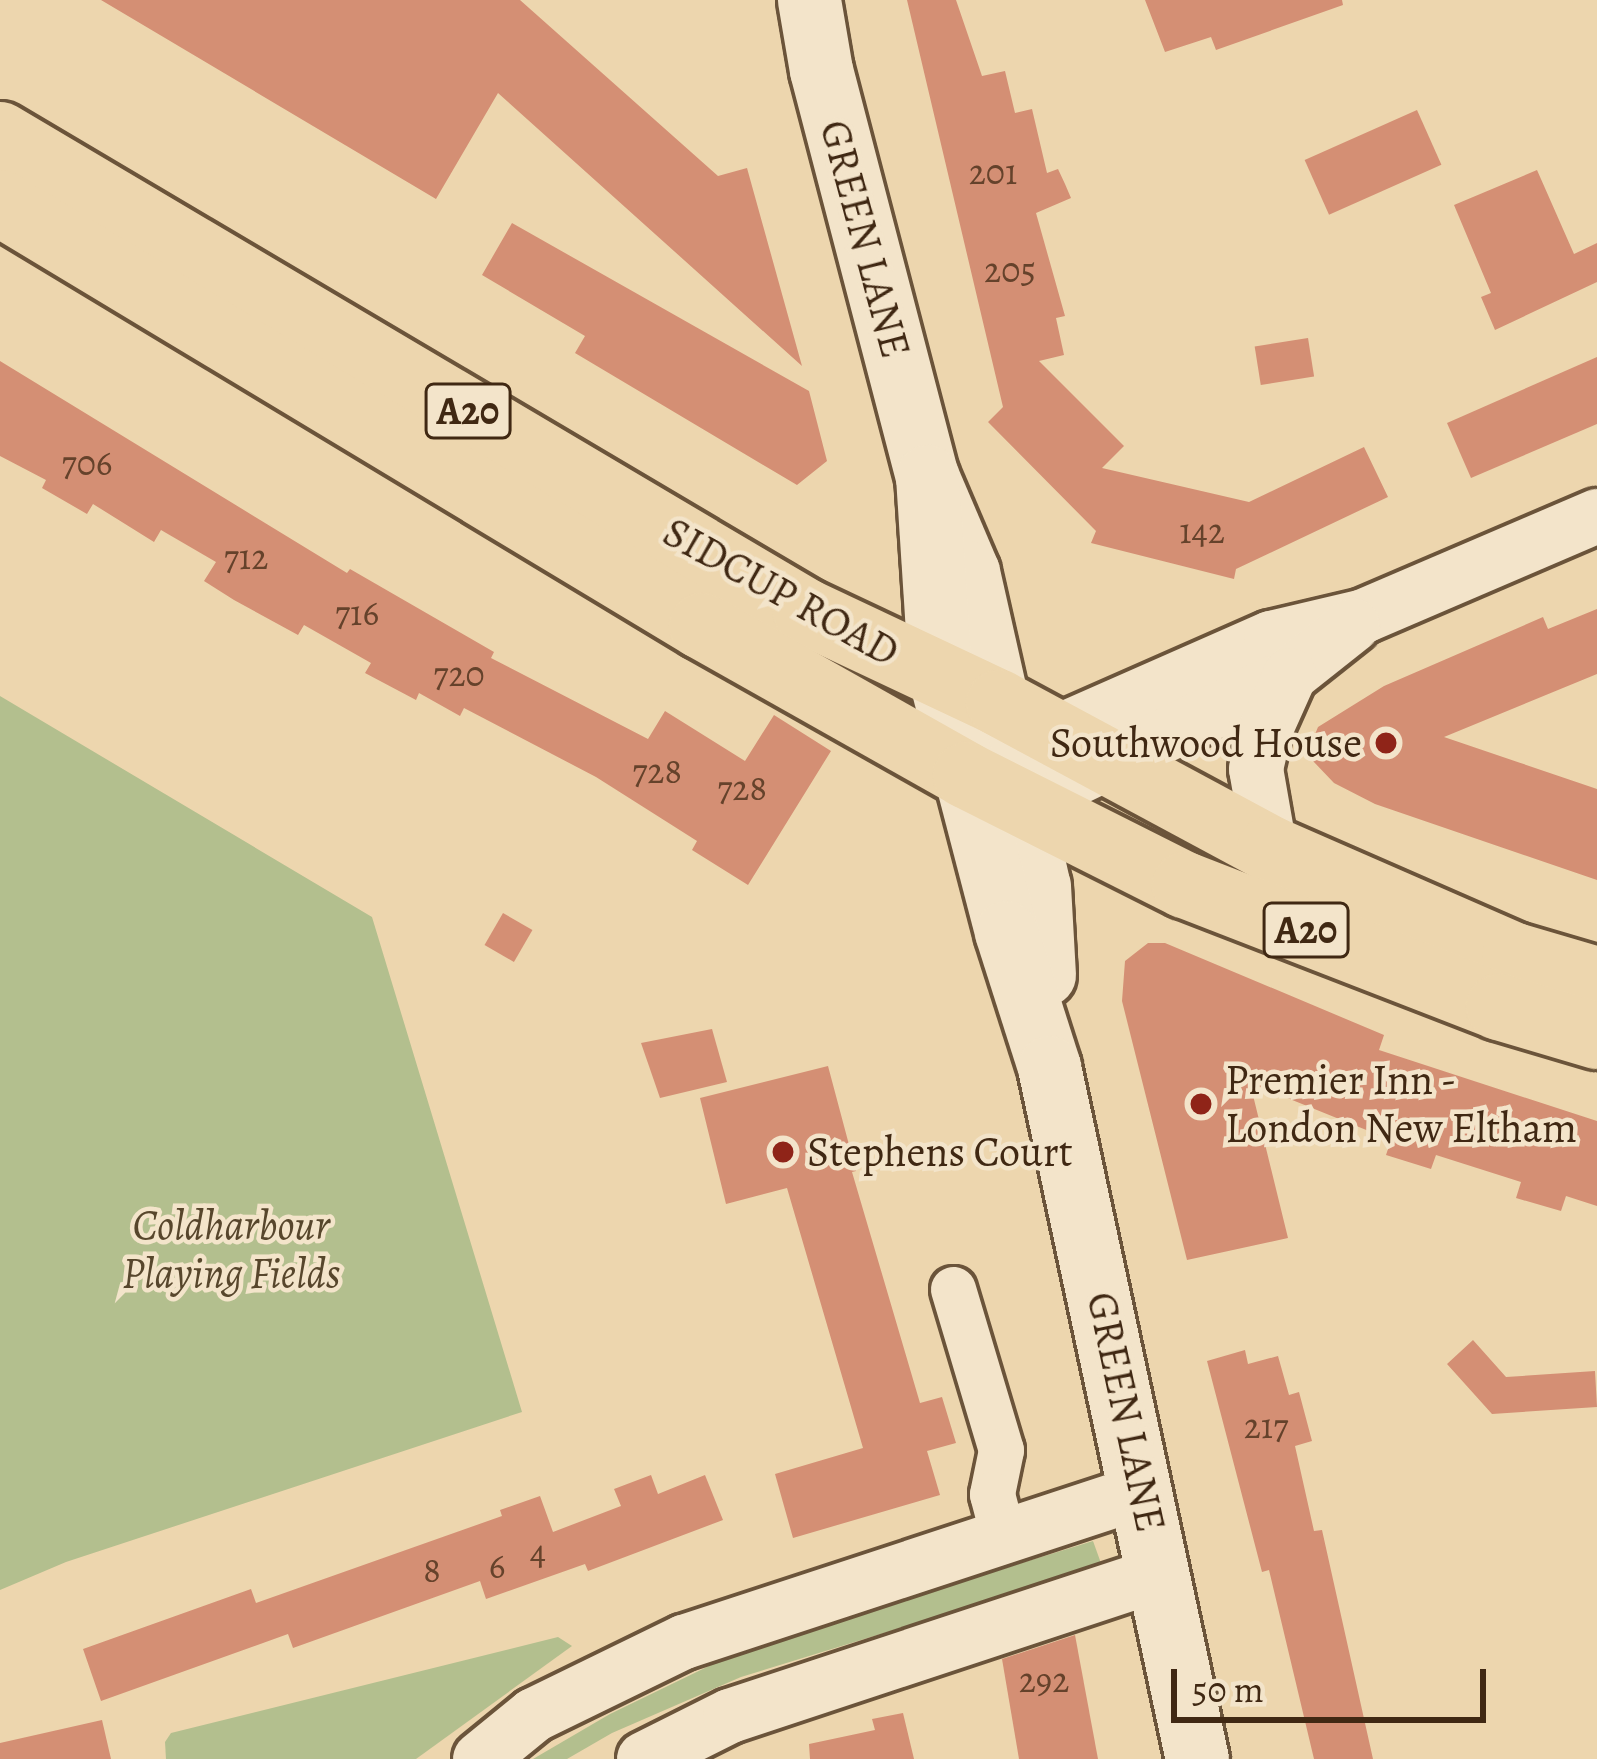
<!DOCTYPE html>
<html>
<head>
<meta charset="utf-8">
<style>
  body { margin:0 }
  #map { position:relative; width:1597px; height:1759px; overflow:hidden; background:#edd6ae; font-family:Alegreya,serif }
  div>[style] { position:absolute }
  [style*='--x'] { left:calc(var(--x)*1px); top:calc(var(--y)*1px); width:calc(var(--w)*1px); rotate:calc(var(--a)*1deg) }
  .green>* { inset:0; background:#b3bf8e }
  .building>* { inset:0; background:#d48f74; transform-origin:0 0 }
  .roads { filter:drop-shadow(3px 0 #6b543a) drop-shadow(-3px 0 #6b543a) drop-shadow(0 3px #6b543a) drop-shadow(0 -3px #6b543a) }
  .minor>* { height:45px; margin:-22.5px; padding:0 22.5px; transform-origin:22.5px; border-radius:22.5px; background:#f3e4ca }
  .tertiary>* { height:54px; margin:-27px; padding:0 27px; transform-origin:27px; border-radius:27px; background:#f3e4ca }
  .secondary>* { height:63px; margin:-31.5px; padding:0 31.5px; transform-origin:31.5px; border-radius:31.5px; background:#f3e4ca }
  .trunk>* { height:66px; margin:-33px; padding:0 33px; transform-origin:33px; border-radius:33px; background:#edd6ae }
  .dots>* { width:33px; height:33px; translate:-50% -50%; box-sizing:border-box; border:6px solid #f3e4ca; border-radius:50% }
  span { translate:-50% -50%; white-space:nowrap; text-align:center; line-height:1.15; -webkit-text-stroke:9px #f3e4ca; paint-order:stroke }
  .number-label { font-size:36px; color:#65422b }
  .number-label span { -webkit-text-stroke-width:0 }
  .shield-label span { padding:3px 9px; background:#f3e4ca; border:3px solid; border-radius:9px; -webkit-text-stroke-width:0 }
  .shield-label { font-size:39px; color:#402813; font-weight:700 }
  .street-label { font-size:42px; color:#402813 }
  .poi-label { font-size:42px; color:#402813 }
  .right { translate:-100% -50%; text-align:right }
  .left { translate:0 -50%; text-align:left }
  .park-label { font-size:42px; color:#57462c; font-style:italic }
  .scale { position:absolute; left:1171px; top:1669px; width:315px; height:54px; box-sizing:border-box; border:6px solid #402813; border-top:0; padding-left:15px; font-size:36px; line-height:42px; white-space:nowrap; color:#402813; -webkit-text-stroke:9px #f3e4ca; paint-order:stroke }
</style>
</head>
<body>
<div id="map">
  <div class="green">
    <div style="clip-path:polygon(0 696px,372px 917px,522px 1412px,66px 1562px,0 1590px)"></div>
    <div style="clip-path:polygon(1093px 1541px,1102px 1566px,741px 1677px,612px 1733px,567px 1759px,533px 1759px,610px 1714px,744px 1649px)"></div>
    <div style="clip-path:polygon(558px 1637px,572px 1646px,416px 1759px,166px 1759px,165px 1742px,171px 1733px)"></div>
  </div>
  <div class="building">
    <div style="clip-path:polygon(101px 0,520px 0,718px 176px,747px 168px,802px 366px,498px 93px,436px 199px)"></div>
    <div style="clip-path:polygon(907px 0,956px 0,982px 76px,1005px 71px,1015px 113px,1032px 109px,1047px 173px,1058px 169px,1065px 184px,1071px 198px,1036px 213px,1065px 316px,1056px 318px,1064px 355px,1039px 361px,1124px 446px,1102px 468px,1249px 502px,1364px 447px,1388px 497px,1236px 569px,1234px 579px,1091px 543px,1096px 531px,988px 422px,1003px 407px)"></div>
    <div style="clip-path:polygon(1145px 0,1342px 0,1343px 5px,1216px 50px,1211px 37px,1165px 52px)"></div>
    <div style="left:1417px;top:110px;width:60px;height:123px;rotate:66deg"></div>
    <div style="clip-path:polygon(1537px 170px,1574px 254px,1597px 243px,1597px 282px,1495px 330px,1481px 297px,1491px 293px,1454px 205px)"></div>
    <div style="clip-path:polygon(512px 223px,809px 391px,827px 461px,797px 485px,575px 353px,585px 336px,482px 275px)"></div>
    <div style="left:1308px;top:338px;width:39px;height:54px;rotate:81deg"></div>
    <div style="clip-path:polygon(1597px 357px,1597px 424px,1471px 478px,1447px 423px)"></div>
    <div style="clip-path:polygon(0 361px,347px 573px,350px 569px,494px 652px,491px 658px,648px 739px,665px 711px,745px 761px,774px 715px,831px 751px,748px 885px,692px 850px,697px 841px,596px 777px,464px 708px,460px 716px,419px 693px,416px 700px,365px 673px,371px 663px,304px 625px,298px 635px,234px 600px,204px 581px,216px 562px,161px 530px,154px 542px,93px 504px,87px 514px,42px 488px,46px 480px,0 456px)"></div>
    <div style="clip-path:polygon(1597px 609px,1597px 674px,1444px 737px,1597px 789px,1597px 880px,1375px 804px,1334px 783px,1313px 761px,1309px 749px,1318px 727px,1384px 686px,1543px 617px,1548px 629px)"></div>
    <div style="left:503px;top:913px;width:34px;height:37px;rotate:30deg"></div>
    <div style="clip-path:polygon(1148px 943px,1165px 943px,1384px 1035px,1379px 1050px,1597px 1121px,1597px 1206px,1566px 1196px,1561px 1211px,1516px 1198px,1521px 1182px,1436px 1155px,1431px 1169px,1386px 1155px,1391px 1140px,1250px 1083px,1288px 1238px,1187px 1260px,1122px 1001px,1125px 961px)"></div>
    <div style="clip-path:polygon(712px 1029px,727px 1082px,660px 1098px,641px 1043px)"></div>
    <div style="clip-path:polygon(828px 1066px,856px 1171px,852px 1172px,920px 1403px,942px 1397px,956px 1443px,927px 1451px,940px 1495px,793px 1538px,775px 1474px,863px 1448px,787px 1188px,726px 1204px,700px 1098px)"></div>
    <div style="clip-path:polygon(1473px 1340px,1506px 1377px,1595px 1371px,1597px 1407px,1492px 1414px,1447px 1364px)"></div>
    <div style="clip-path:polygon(1245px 1350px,1248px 1364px,1278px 1356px,1289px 1395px,1299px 1392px,1312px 1441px,1295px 1446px,1314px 1531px,1322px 1530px,1373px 1759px,1314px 1759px,1269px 1570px,1262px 1572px,1207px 1361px)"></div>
    <div style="clip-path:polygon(651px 1475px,658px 1494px,705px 1475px,723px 1520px,588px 1571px,585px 1564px,486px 1599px,480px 1581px,293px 1648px,288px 1634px,101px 1701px,83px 1649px,251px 1589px,256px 1603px,502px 1516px,500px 1510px,540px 1496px,553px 1532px,621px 1506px,614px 1489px)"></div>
    <div style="clip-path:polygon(1075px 1635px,1098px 1759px,1019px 1759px,1002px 1659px)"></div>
    <div style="clip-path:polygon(903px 1713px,914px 1759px,810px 1759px,809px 1744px,875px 1730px,872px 1719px)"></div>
    <div style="clip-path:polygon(102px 1720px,111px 1759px,0 1759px,0 1743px)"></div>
  </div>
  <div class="roads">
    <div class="minor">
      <div style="--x:953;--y:1289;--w:168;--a:73.4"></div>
      <div style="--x:1001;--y:1450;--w:45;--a:101.6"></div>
      <div style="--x:992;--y:1494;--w:43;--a:75.3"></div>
    </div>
    <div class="tertiary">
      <div style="--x:1028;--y:745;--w:266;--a:-23.8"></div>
      <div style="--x:1271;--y:638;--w:96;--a:-13.3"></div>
      <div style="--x:1364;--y:616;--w:254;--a:-23.2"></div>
      <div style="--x:1023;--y:804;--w:297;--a:-25.8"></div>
      <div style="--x:1290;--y:675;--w:80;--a:-38.4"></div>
      <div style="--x:1270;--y:849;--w:81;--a:-99.9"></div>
      <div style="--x:1256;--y:769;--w:39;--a:-77"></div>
      <div style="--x:1265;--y:731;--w:61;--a:-65.9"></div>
      <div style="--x:480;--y:1759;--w:70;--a:-39.2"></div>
      <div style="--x:534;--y:1715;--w:167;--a:-26"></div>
      <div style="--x:684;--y:1642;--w:483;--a:-18.2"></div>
      <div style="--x:644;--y:1759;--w:96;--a:-26.6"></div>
      <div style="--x:730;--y:1716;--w:453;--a:-18.3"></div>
    </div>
    <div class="secondary">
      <div style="--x:809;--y:0;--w:71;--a:80.3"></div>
      <div style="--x:821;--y:70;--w:420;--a:75.4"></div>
      <div style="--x:927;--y:476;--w:104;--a:66.9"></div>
      <div style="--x:968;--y:572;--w:322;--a:77.3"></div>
      <div style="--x:1039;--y:886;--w:89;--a:86.8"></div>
      <div style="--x:927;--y:476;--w:202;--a:86.3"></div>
      <div style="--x:940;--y:678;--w:262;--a:75.4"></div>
      <div style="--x:1006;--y:932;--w:142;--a:72.3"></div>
      <div style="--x:1049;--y:1067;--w:708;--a:77.93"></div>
    </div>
    <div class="trunk">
      <div style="--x:0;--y:135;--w:937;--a:30.62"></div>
      <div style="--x:806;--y:612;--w:213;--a:25.2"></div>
      <div style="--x:999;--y:703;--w:308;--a:28.3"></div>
      <div style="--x:1270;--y:849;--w:267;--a:23.6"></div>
      <div style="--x:1515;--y:956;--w:85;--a:16.3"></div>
      <div style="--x:0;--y:203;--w:820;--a:31.07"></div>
      <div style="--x:702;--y:626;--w:303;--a:29.4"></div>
      <div style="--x:966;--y:775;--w:245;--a:26.7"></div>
      <div style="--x:1185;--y:885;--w:337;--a:21.2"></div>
      <div style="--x:1499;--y:1007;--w:102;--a:16.5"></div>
    </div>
  </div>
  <div class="dots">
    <div style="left:1386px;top:743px;background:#8f2418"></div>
    <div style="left:1201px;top:1104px;background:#8f2418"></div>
    <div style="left:783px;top:1152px;background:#8f2418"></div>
  </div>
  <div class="number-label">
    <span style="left:993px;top:172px">201</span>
    <span style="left:1010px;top:270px">205</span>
    <span style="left:87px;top:463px">706</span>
    <span style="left:1202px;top:531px">142</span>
    <span style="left:246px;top:557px">712</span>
    <span style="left:357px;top:613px">716</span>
    <span style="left:459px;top:674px">720</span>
    <span style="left:657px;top:771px">728</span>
    <span style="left:742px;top:788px">728</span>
    <span style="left:1266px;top:1426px">217</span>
    <span style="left:538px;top:1552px">4</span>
    <span style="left:497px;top:1566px">6</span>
    <span style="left:432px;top:1570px">8</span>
    <span style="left:1044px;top:1680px">292</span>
  </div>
  <div class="shield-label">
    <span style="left:468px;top:411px">A20</span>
    <span style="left:1306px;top:930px">A20</span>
  </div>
  <div class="street-label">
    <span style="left:865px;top:239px;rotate:75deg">GREEN LANE</span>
    <span style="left:781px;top:592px;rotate:29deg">SIDCUP ROAD</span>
    <span style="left:1126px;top:1412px;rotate:78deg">GREEN LANE</span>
  </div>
  <div class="poi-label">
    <span class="right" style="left:1362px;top:743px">Southwood House</span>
    <span class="left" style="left:1225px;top:1104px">Premier Inn -<br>London New Eltham</span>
    <span class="left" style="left:807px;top:1152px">Stephens Court</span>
  </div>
  <div class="park-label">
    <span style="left:231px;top:1249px">Coldharbour<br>Playing Fields</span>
  </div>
  <div class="scale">50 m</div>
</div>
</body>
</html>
